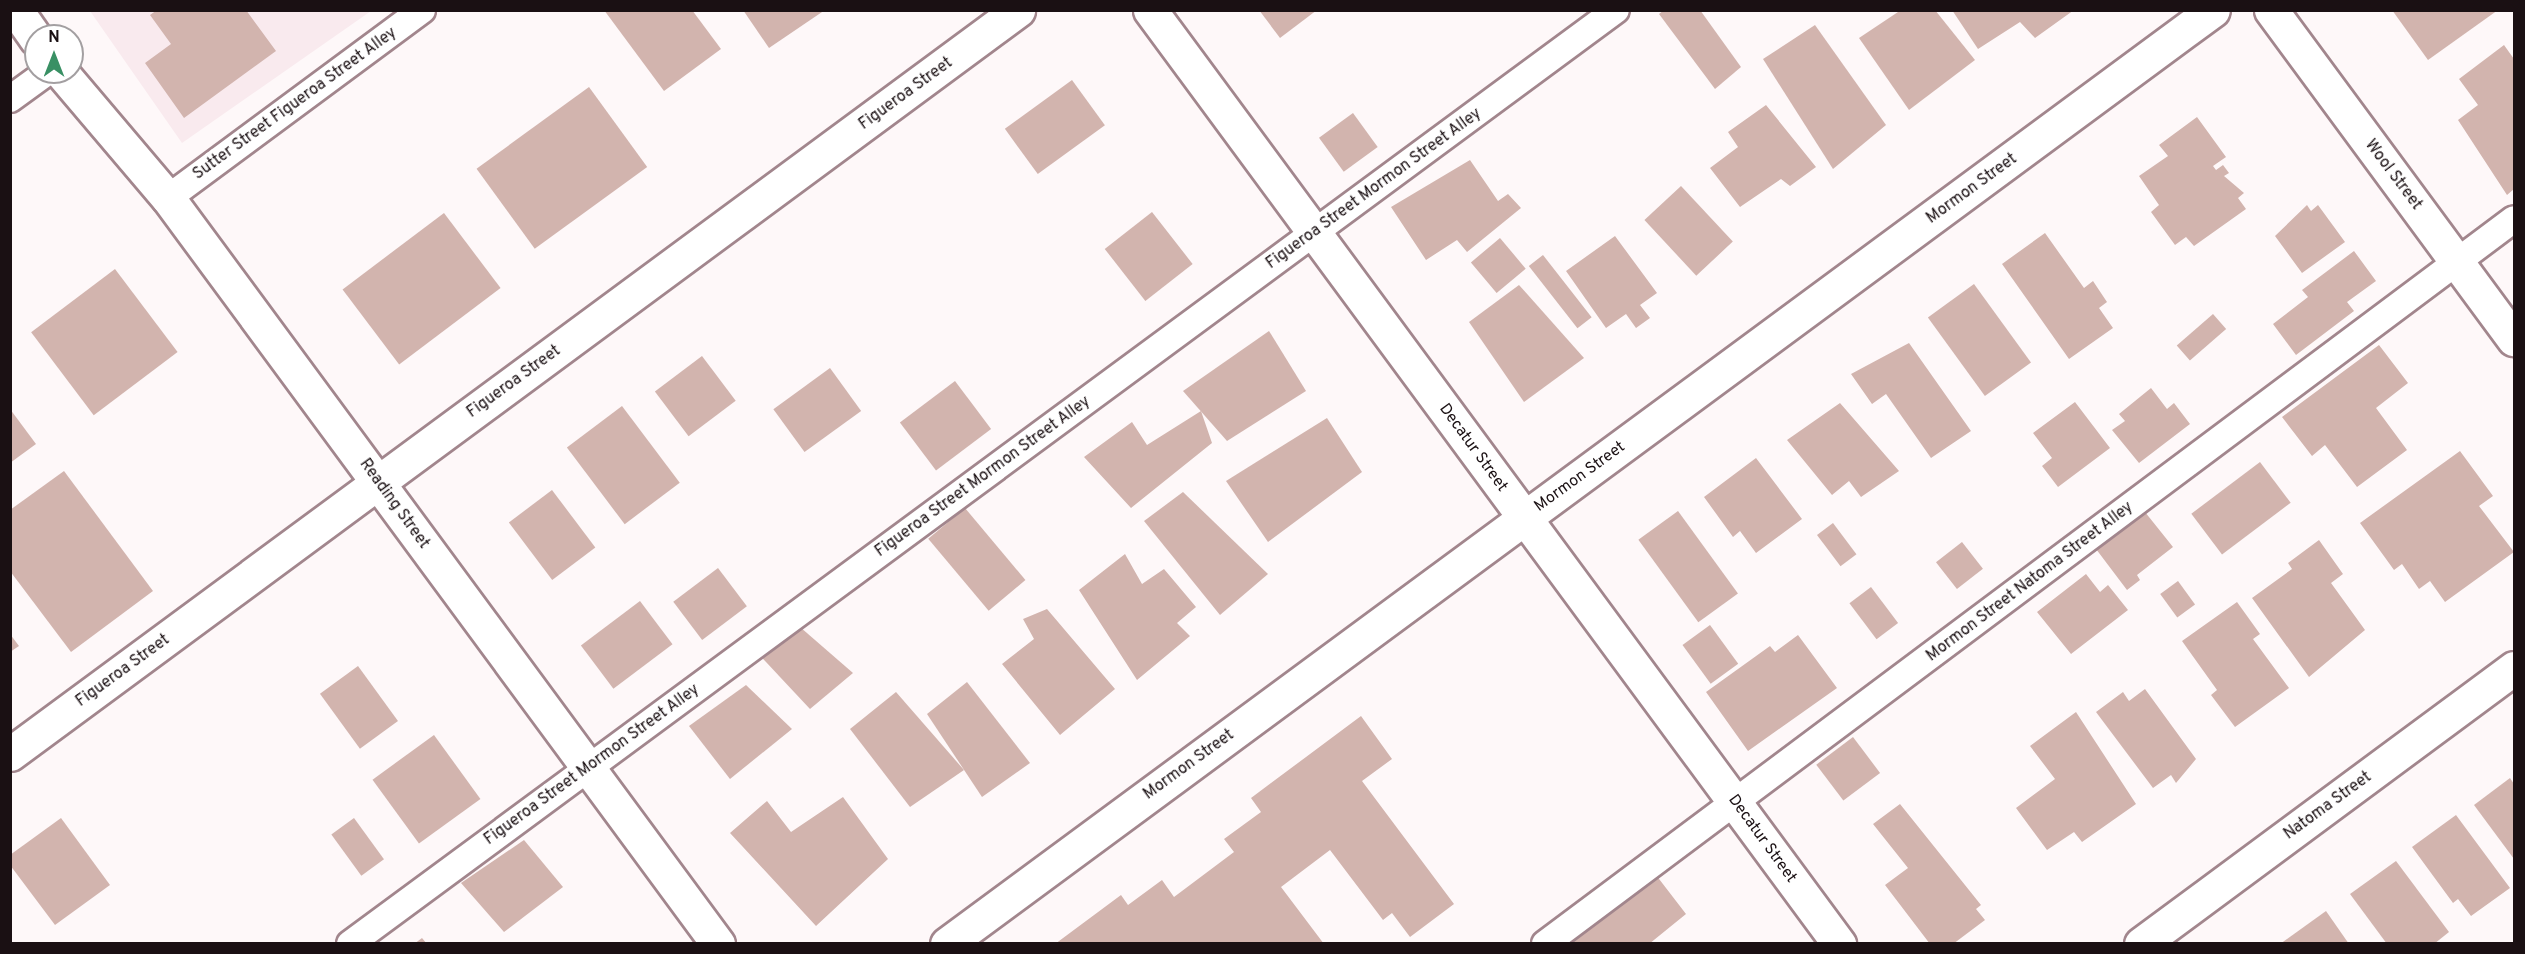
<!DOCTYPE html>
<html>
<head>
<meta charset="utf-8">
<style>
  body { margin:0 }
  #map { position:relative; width:2525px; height:954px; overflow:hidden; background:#fef8f9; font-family:Overpass,sans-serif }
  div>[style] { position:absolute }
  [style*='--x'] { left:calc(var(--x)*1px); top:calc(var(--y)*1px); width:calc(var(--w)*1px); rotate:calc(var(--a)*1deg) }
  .built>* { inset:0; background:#f9eaee }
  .building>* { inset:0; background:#d2b4ae; transform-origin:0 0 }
  .roads { filter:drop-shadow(2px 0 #a2868d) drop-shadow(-2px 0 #a2868d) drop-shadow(0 2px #a2868d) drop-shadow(0 -2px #a2868d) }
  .lane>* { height:26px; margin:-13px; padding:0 13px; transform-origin:13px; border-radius:13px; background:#fff }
  .street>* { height:33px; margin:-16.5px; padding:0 16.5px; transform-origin:16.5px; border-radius:16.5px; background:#fff }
  .secondary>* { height:33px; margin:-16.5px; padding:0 16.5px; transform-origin:16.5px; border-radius:16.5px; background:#fff }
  span { translate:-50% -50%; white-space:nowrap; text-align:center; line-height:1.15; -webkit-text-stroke:5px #fff; paint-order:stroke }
  .street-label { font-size:16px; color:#1a1013 }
  .frame { position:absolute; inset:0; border:12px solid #1a1013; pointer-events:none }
  .north { position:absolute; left:24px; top:24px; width:60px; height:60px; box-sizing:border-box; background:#fff; border:2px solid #a39fa1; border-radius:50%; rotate:0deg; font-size:16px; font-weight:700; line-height:24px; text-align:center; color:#1a1013 }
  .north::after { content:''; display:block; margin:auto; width:21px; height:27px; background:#399064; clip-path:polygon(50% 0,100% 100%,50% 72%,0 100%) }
</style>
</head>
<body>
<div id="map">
  <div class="built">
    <div style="clip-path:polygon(90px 11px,371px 11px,182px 143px)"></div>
  </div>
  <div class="building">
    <div style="clip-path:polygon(157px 10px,246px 10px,276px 51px,184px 118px,145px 63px,171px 44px,150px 15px)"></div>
    <div style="clip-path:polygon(604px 10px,692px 10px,721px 49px,664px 91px)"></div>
    <div style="clip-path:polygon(743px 10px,825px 10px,769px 48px)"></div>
    <div style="clip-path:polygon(1259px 10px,1317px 10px,1280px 38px)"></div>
    <div style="clip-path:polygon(1664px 10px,1700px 10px,1741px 67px,1715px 89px,1659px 14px)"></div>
    <div style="clip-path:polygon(1901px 10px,1935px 10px,1975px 60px,1909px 110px,1859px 38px)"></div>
    <div style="clip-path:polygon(1952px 10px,2074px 10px,2035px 38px,2020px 22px,1978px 49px)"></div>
    <div style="clip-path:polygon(2392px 10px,2498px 10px,2428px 60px)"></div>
    <div style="clip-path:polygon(1815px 25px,1886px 125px,1833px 169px,1763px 59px)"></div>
    <div style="clip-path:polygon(2504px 45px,2514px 59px,2514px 189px,2507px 195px,2458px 120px,2478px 105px,2459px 79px)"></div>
    <div style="left:1072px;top:80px;width:56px;height:83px;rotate:54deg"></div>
    <div style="left:589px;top:87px;width:99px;height:139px;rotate:54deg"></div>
    <div style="clip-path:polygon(1766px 105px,1816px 167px,1790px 186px,1781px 179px,1740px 207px,1710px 168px,1738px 147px,1728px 132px)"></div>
    <div style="left:1353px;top:113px;width:42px;height:42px;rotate:54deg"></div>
    <div style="clip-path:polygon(2197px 117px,2226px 157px,2213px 166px,2216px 170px,2223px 165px,2229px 173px,2224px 176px,2244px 193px,2238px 198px,2246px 209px,2194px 246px,2186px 237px,2175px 245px,2151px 212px,2159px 205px,2139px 176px,2168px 156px,2159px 145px)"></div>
    <div style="clip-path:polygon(1470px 160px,1498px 201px,1508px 194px,1521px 208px,1467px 252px,1457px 240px,1426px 260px,1391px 207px)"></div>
    <div style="left:1681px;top:186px;width:76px;height:50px;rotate:47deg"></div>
    <div style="clip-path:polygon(2307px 205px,2311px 211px,2318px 205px,2345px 242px,2302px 273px,2275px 236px)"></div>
    <div style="left:1152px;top:212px;width:66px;height:60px;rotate:52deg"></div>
    <div style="left:444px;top:213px;width:94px;height:127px;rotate:53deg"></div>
    <div style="clip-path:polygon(2045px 233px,2084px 288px,2093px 281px,2107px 302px,2099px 308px,2113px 328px,2069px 359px,2002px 264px)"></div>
    <div style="clip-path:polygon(1615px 236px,1657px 293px,1640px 305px,1650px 318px,1636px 328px,1626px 314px,1606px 328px,1566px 271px)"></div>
    <div style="left:1500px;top:238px;width:40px;height:38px;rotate:50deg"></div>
    <div style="clip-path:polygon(2354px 251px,2376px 281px,2347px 302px,2354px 311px,2296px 355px,2273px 324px,2308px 297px,2302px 290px)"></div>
    <div style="left:1543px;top:255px;width:79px;height:18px;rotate:52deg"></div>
    <div style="left:115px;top:269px;width:104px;height:105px;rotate:53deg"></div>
    <div style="left:1974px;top:284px;width:97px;height:57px;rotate:54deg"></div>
    <div style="clip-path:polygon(1519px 285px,1584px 358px,1524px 402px,1469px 322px)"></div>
    <div style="left:2213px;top:314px;width:20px;height:48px;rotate:49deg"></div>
    <div style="clip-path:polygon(1269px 331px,1306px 391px,1227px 441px,1183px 391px)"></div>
    <div style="clip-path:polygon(1909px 343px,1971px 431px,1931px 458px,1886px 394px,1872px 404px,1851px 374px)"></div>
    <div style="clip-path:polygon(2379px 345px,2408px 383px,2376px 408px,2407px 450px,2357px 487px,2325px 445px,2312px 456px,2282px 417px)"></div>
    <div style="left:702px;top:356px;width:56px;height:59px;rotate:53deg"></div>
    <div style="left:830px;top:368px;width:53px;height:70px;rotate:54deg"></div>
    <div style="left:955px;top:381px;width:60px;height:69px;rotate:53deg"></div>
    <div style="clip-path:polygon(2151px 388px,2167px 409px,2174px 403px,2190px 424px,2139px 463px,2112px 430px,2125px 421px,2119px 414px)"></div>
    <div style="clip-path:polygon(2075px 402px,2110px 448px,2058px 487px,2042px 466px,2052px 458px,2033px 433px)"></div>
    <div style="clip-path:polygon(1840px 403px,1899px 471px,1861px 497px,1849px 481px,1832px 495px,1787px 440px)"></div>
    <div style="left:622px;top:406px;width:96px;height:69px;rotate:53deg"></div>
    <div style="clip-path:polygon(10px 409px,36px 444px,10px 463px)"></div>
    <div style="clip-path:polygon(1201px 411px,1212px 443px,1131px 508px,1084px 457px,1132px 422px,1147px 445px)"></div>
    <div style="clip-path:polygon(1327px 418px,1362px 472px,1268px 542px,1226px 481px)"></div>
    <div style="clip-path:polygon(2460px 451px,2493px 496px,2479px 506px,2514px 552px,2445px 602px,2430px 581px,2419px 589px,2402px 564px,2394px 570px,2360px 523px)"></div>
    <div style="clip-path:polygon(1756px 458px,1802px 519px,1756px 553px,1740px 531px,1733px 537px,1704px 497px)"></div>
    <div style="left:2260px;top:462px;width:51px;height:86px;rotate:53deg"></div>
    <div style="clip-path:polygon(64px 471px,153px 591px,71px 652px,10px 571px,10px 510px)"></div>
    <div style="left:552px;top:490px;width:72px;height:54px;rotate:53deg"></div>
    <div style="clip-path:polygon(1183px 492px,1268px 574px,1220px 615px,1144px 521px)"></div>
    <div style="left:965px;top:508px;width:94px;height:48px;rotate:50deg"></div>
    <div style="left:1678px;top:511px;width:102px;height:49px;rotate:54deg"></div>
    <div style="clip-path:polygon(2145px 512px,2173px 547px,2137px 575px,2140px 580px,2127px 590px,2096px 549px)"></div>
    <div style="left:1833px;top:523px;width:39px;height:20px;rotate:53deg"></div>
    <div style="clip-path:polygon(2319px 540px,2343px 574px,2331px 583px,2365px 630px,2309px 677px,2252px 598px,2292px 569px,2288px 563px)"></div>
    <div style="left:1962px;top:542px;width:34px;height:33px;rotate:52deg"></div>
    <div style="clip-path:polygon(1125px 554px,1142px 584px,1164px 569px,1196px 607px,1177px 623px,1190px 636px,1137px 680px,1079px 590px)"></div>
    <div style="left:718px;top:568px;width:48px;height:56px;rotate:53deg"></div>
    <div style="clip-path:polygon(2086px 574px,2100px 592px,2108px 585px,2128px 610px,2071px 654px,2037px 612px)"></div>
    <div style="left:2178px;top:581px;width:29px;height:22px;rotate:54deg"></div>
    <div style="left:1871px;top:587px;width:45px;height:27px;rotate:53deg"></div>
    <div style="left:640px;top:601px;width:54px;height:74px;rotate:53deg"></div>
    <div style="clip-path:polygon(2237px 602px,2260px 634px,2253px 639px,2289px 688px,2235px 727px,2211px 695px,2217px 690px,2182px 641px)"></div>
    <div style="clip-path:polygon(1047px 609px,1115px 689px,1060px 735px,1002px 664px,1034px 639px,1023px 619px)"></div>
    <div style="left:1710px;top:625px;width:48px;height:34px;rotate:54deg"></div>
    <div style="clip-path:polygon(800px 627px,853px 673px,810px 709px,752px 647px)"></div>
    <div style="clip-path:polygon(10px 634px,19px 646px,10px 652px)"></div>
    <div style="clip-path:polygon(1798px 635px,1837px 688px,1748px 751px,1706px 692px,1770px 646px,1775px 652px)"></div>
    <div style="left:358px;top:666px;width:68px;height:47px;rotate:54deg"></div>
    <div style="clip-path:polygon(967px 682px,1030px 763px,982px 797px,927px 714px)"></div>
    <div style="clip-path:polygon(746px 685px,792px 729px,730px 779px,689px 726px)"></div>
    <div style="clip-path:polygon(2145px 689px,2196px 759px,2176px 783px,2171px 775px,2153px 788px,2096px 712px,2123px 692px,2129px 701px)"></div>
    <div style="clip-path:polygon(896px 692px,964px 770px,910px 807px,850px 729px)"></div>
    <div style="clip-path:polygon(2076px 712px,2136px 804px,2082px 842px,2074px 832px,2047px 850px,2016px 808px,2055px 779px,2030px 746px)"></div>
    <div style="clip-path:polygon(1361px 716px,1392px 759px,1362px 781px,1454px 904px,1410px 937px,1392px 913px,1383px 920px,1330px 850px,1281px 887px,1324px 944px,1055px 944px,1121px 895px,1128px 905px,1162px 880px,1174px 897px,1234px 852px,1224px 839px,1261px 812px,1251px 798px)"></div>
    <div style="left:434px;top:735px;width:79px;height:76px;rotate:54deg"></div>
    <div style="left:1853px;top:737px;width:45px;height:46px;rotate:53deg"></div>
    <div style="clip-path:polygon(2510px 778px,2514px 784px,2514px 859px,2474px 805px)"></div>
    <div style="clip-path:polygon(843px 797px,888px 859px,816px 926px,730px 833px,767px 801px,791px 832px)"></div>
    <div style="clip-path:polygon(1900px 804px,1981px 905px,1976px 909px,1985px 920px,1953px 944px,1930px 944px,1885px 885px,1908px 868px,1873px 824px)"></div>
    <div style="clip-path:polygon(2456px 815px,2510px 888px,2471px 916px,2458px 899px,2453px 903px,2412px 847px)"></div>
    <div style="clip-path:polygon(61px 818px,110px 885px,55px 925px,10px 865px,10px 855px)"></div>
    <div style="left:354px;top:818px;width:51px;height:28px;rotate:54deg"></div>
    <div style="clip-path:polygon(524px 840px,563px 887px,504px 932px,461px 883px)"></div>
    <div style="clip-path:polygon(2396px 861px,2449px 932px,2434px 944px,2387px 944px,2350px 894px)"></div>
    <div style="clip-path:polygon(1656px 875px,1686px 914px,1649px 944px,1558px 944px,1581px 925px,1585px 931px)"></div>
    <div style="clip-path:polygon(2326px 911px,2349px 944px,2280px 944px)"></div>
    <div style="clip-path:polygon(422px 938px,427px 944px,414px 944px)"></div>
  </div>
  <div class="roads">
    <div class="lane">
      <div style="--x:10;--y:99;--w:46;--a:-36.1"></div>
      <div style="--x:168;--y:198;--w:316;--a:-36.5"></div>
      <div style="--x:350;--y:944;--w:1573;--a:-36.42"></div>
      <div style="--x:1545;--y:944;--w:1210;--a:-36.8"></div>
    </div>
    <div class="street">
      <div style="--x:16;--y:10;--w:35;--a:55"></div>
      <div style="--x:1150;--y:10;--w:1161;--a:53.58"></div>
      <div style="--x:2271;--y:10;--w:409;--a:53.6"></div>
      <div style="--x:61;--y:72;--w:165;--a:49.7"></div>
      <div style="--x:168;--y:198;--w:927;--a:53.6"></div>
      <div style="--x:10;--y:754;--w:1253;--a:-36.43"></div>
      <div style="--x:947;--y:944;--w:1573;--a:-36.42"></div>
    </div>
    <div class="secondary">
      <div style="--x:2141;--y:944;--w:464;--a:-36.5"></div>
    </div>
  </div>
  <div class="street-label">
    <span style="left:906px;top:94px;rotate:-36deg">Figueroa Street</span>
    <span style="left:295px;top:104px;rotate:-36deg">Sutter Street Figueroa Street Alley</span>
    <span style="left:2393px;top:175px;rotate:53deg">Wool Street</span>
    <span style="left:1374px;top:189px;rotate:-36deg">Figueroa Street Mormon Street Alley</span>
    <span style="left:1972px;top:189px;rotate:-36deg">Mormon Street</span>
    <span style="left:514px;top:382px;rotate:-36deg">Figueroa Street</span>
    <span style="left:1473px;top:448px;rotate:54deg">Decatur Street</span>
    <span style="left:983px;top:477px;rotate:-36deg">Figueroa Street Mormon Street Alley</span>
    <span style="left:1580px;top:477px;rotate:-36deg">Mormon Street</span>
    <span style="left:394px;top:504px;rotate:54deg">Reading Street</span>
    <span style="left:2030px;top:582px;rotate:-37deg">Mormon Street Natoma Street Alley</span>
    <span style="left:123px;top:671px;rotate:-36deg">Figueroa Street</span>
    <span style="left:592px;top:765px;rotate:-36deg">Figueroa Street Mormon Street Alley</span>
    <span style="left:1189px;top:765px;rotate:-36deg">Mormon Street</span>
    <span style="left:2328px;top:806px;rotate:-36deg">Natoma Street</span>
    <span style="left:1762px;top:839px;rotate:54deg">Decatur Street</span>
  </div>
  <div class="frame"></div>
  <div class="north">N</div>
</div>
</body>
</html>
